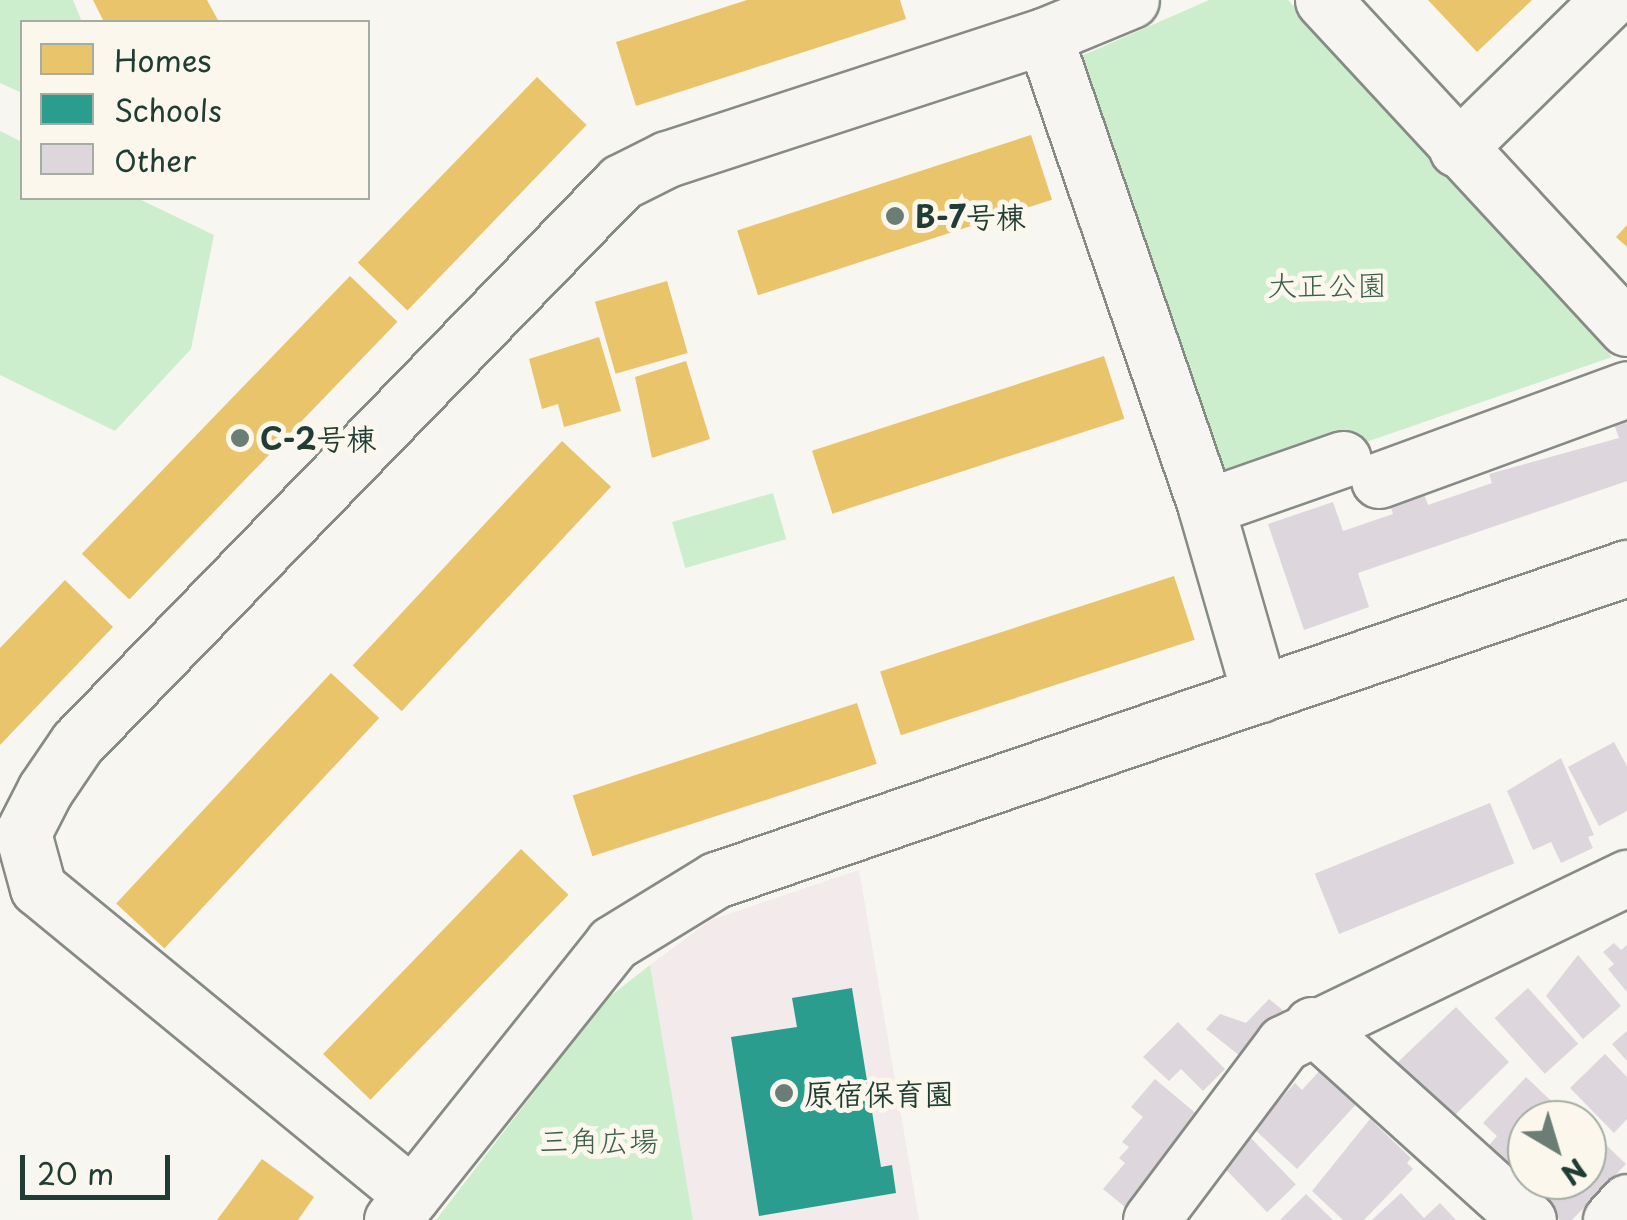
<!DOCTYPE html>
<html>
<head>
<meta charset="utf-8">
<style>
  body { margin:0 }
  #map { position:relative; width:1627px; height:1220px; overflow:hidden; background:#f8f6f0; font-family:"Playpen Sans","Klee One",sans-serif }
  div>[style] { position:absolute }
  [style*='--x'] { left:calc(var(--x)*1px); top:calc(var(--y)*1px); width:calc(var(--w)*1px); rotate:calc(var(--a)*1deg) }
  .built>* { inset:0; background:#f2eaeb }
  .green>* { inset:0; background:#cdeecc; transform-origin:0 0 }
  .homes>* { inset:0; background:#e9c46a; transform-origin:0 0 }
  .schools>* { inset:0; background:#2a9d8f }
  .building>* { inset:0; background:#ddd6dc; transform-origin:0 0 }
  .roads { filter:drop-shadow(2px 0 #868b86) drop-shadow(-2px 0 #868b86) drop-shadow(0 2px #868b86) drop-shadow(0 -2px #868b86) }
  .minor>* { height:55px; margin:-27.5px; padding:0 27.5px; transform-origin:27.5px; border-radius:27.5px; background:#f6f5f1 }
  .dots>* { width:28px; height:28px; translate:-50% -50%; box-sizing:border-box; border:5px solid #fbf7ec; border-radius:50% }
  span { translate:-50% -50%; white-space:nowrap; text-align:center; line-height:1.15; -webkit-text-stroke:10px #fbf7ec; paint-order:stroke }
  .poi-label { font-size:30px; color:#1f3d34; font-weight:700 }
  .left { translate:0 -50%; text-align:left }
  .park-label { font-size:30px; color:#3b5f4c }
  .legend { position:absolute; left:20px; top:20px; width:350px; height:180px; box-sizing:border-box; background:#fbf7ec; border:2px solid #a3ada2; margin:0; padding:12px 18px; list-style:none; font-size:30px; color:#1f3d34 }
  .legend li { display:flex; align-items:center; gap:20px; height:50px }
  .legend b { width:50px; border:2px solid #a3ada2 }
  .north { position:absolute; left:1507px; top:1100px; width:100px; height:100px; box-sizing:border-box; background:#fbf7ec; border:2px solid #a3ada2; border-radius:50%; rotate:142deg; font-size:28px; font-weight:700; line-height:40px; text-align:center; color:#1f3d34 }
  .north::after { content:''; display:block; margin:auto; width:35px; height:45px; background:#6b7e76; clip-path:polygon(50% 0,100% 100%,50% 72%,0 100%) }
  .scale { position:absolute; left:20px; top:1155px; width:150px; height:45px; box-sizing:border-box; border:5px solid #1f3d34; border-top:0; padding-left:12px; font-size:30px; line-height:35px; white-space:nowrap; color:#1f3d34; -webkit-text-stroke:8px #fbf7ec; paint-order:stroke }
</style>
</head>
<body>
<div id="map">
  <div class="built">
    <div style="clip-path:polygon(859px 870px,919px 1220px,693px 1220px,650px 965px,711px 920px)"></div>
  </div>
  <div class="green">
    <div style="clip-path:polygon(0 0,73px 0,82px 22px,22px 22px,22px 93px,0 83px)"></div>
    <div style="clip-path:polygon(1209px 0,1288px 0,1612px 357px,1230px 489px,1070px 61px)"></div>
    <div style="clip-path:polygon(0 131px,22px 142px,22px 198px,137px 198px,214px 235px,191px 349px,115px 431px,0 375px)"></div>
    <div style="left:773px;top:493px;width:48px;height:105px;rotate:74deg"></div>
    <div style="clip-path:polygon(650px 965px,693px 1220px,436px 1220px,604px 1001px)"></div>
  </div>
  <div class="homes">
    <div style="clip-path:polygon(93px 0,207px 0,219px 22px,104px 22px)"></div>
    <div style="clip-path:polygon(747px 0,900px 0,906px 19px,636px 106px,616px 42px)"></div>
    <div style="clip-path:polygon(1428px 0,1532px 0,1477px 52px)"></div>
    <div style="left:537px;top:77px;width:69px;height:258px;rotate:44deg"></div>
    <div style="left:1031px;top:135px;width:68px;height:309px;rotate:72deg"></div>
    <div style="clip-path:polygon(1627px 225px,1627px 247px,1616px 237px)"></div>
    <div style="left:350px;top:276px;width:66px;height:386px;rotate:44deg"></div>
    <div style="left:667px;top:281px;width:75px;height:75px;rotate:74deg"></div>
    <div style="clip-path:polygon(599px 337px,621px 411px,564px 427px,558px 404px,542px 409px,529px 359px)"></div>
    <div style="left:1104px;top:356px;width:66px;height:307px;rotate:72deg"></div>
    <div style="clip-path:polygon(686px 361px,710px 439px,652px 458px,635px 377px)"></div>
    <div style="left:562px;top:441px;width:67px;height:307px;rotate:43deg"></div>
    <div style="left:1174px;top:576px;width:67px;height:309px;rotate:72deg"></div>
    <div style="clip-path:polygon(65px 580px,113px 627px,0 745px,0 648px)"></div>
    <div style="left:331px;top:673px;width:66px;height:315px;rotate:43deg"></div>
    <div style="left:857px;top:703px;width:64px;height:299px;rotate:72deg"></div>
    <div style="left:521px;top:849px;width:66px;height:285px;rotate:44deg"></div>
    <div style="clip-path:polygon(262px 1159px,314px 1197px,298px 1220px,217px 1220px)"></div>
  </div>
  <div class="schools">
    <div style="clip-path:polygon(852px 988px,881px 1167px,892px 1165px,896px 1193px,759px 1216px,731px 1037px,797px 1027px,792px 998px)"></div>
  </div>
  <div class="building">
    <div style="clip-path:polygon(1627px 402px,1627px 481px,1358px 573px,1369px 607px,1304px 630px,1268px 524px,1333px 502px,1343px 531px,1393px 514px,1390px 505px,1424px 494px,1428px 505px,1492px 483px,1489px 474px,1619px 438px,1608px 408px)"></div>
    <div style="clip-path:polygon(1614px 742px,1627px 766px,1627px 811px,1599px 826px,1568px 767px)"></div>
    <div style="clip-path:polygon(1561px 758px,1594px 835px,1588px 837px,1593px 848px,1561px 863px,1551px 842px,1533px 850px,1507px 791px)"></div>
    <div style="left:1490px;top:803px;width:65px;height:189px;rotate:68deg"></div>
    <div style="clip-path:polygon(1614px 943px,1621px 950px,1627px 945px,1627px 992px,1608px 969px,1614px 964px,1603px 952px)"></div>
    <div style="clip-path:polygon(1578px 955px,1621px 1006px,1583px 1039px,1546px 996px)"></div>
    <div style="left:1528px;top:988px;width:75px;height:45px;rotate:48deg"></div>
    <div style="clip-path:polygon(1269px 999px,1285px 1012px,1245px 1060px,1206px 1029px,1220px 1014px,1246px 1023px)"></div>
    <div style="clip-path:polygon(1456px 1007px,1509px 1062px,1454px 1116px,1444px 1106px,1438px 1112px,1398px 1062px)"></div>
    <div style="clip-path:polygon(1178px 1022px,1225px 1069px,1203px 1091px,1181px 1069px,1169px 1081px,1143px 1057px)"></div>
    <div style="clip-path:polygon(1627px 1031px,1627px 1061px,1612px 1044px)"></div>
    <div style="clip-path:polygon(1605px 1054px,1627px 1077px,1627px 1119px,1614px 1133px,1570px 1088px)"></div>
    <div style="clip-path:polygon(1322px 1068px,1359px 1101px,1297px 1169px,1254px 1129px,1295px 1083px,1302px 1090px)"></div>
    <div style="clip-path:polygon(1526px 1077px,1569px 1118px,1527px 1120px,1527px 1163px,1515px 1176px,1486px 1149px,1497px 1136px,1483px 1123px)"></div>
    <div style="clip-path:polygon(1155px 1079px,1199px 1116px,1130px 1211px,1103px 1189px,1125px 1163px,1119px 1158px,1129px 1147px,1122px 1142px,1143px 1117px,1131px 1107px)"></div>
    <div style="clip-path:polygon(1370px 1119px,1411px 1158px,1407px 1163px,1413px 1169px,1364px 1220px,1343px 1220px,1312px 1191px)"></div>
    <div style="clip-path:polygon(1587px 1127px,1626px 1164px,1572px 1220px,1560px 1220px,1523px 1185px,1587px 1180px)"></div>
    <div style="left:1250px;top:1137px;width:66px;height:40px;rotate:46deg"></div>
    <div style="clip-path:polygon(1401px 1193px,1424px 1218px,1440px 1203px,1456px 1220px,1372px 1220px)"></div>
    <div style="clip-path:polygon(1306px 1194px,1333px 1220px,1280px 1220px)"></div>
  </div>
  <div class="roads">
    <div class="minor">
      <div style="--x:1323;--y:0;--w:447;--a:47.2"></div>
      <div style="--x:1044;--y:36;--w:498;--a:71"></div>
      <div style="--x:1206;--y:507;--w:195;--a:73.9"></div>
      <div style="--x:1457;--y:149;--w:213;--a:-44.4"></div>
      <div style="--x:1379;--y:480;--w:264;--a:-20.1"></div>
      <div style="--x:1206;--y:507;--w:145;--a:-19.3"></div>
      <div style="--x:1312;--y:1025;--w:291;--a:42.1"></div>
      <div style="--x:412;--y:1195;--w:484;--a:-140.6"></div>
      <div style="--x:38;--y:888;--w:57;--a:-105.3"></div>
      <div style="--x:23;--y:833;--w:48;--a:-62.9"></div>
      <div style="--x:45;--y:790;--w:57;--a:-55.8"></div>
      <div style="--x:77;--y:743;--w:781;--a:-45.88"></div>
      <div style="--x:621;--y:182;--w:51;--a:-26.6"></div>
      <div style="--x:667;--y:159;--w:397;--a:-18.1"></div>
      <div style="--x:1044;--y:36;--w:94;--a:-22.5"></div>
      <div style="--x:392;--y:1220;--w:354;--a:-51.4"></div>
      <div style="--x:613;--y:943;--w:121;--a:-31.5"></div>
      <div style="--x:716;--y:880;--w:963;--a:-18.91"></div>
      <div style="--x:1151;--y:1220;--w:221;--a:-53.1"></div>
      <div style="--x:1284;--y:1043;--w:381;--a:-25.7"></div>
      <div style="--x:1611;--y:1220;--w:24;--a:-48"></div>
    </div>
  </div>
  <div class="dots">
    <div style="left:895px;top:216px;background:#6b7e76"></div>
    <div style="left:240px;top:438px;background:#6b7e76"></div>
    <div style="left:784px;top:1093px;background:#6b7e76"></div>
  </div>
  <div class="poi-label">
    <span class="left" style="left:915px;top:216px">B-7号棟</span>
    <span class="left" style="left:260px;top:438px">C-2号棟</span>
    <span class="left" style="left:804px;top:1093px">原宿保育園</span>
  </div>
  <div class="park-label">
    <span style="left:1327px;top:284px">大正公園</span>
    <span style="left:599px;top:1140px">三角広場</span>
  </div>
  <ul class="legend">
  <li><b style="height:28px;background:#e9c46a"></b>Homes</li>
  <li><b style="height:28px;background:#2a9d8f"></b>Schools</li>
  <li><b style="height:28px;background:#ddd6dc"></b>Other</li>
  </ul>
  <div class="north">N</div>
  <div class="scale">20 m</div>
</div>
</body>
</html>
